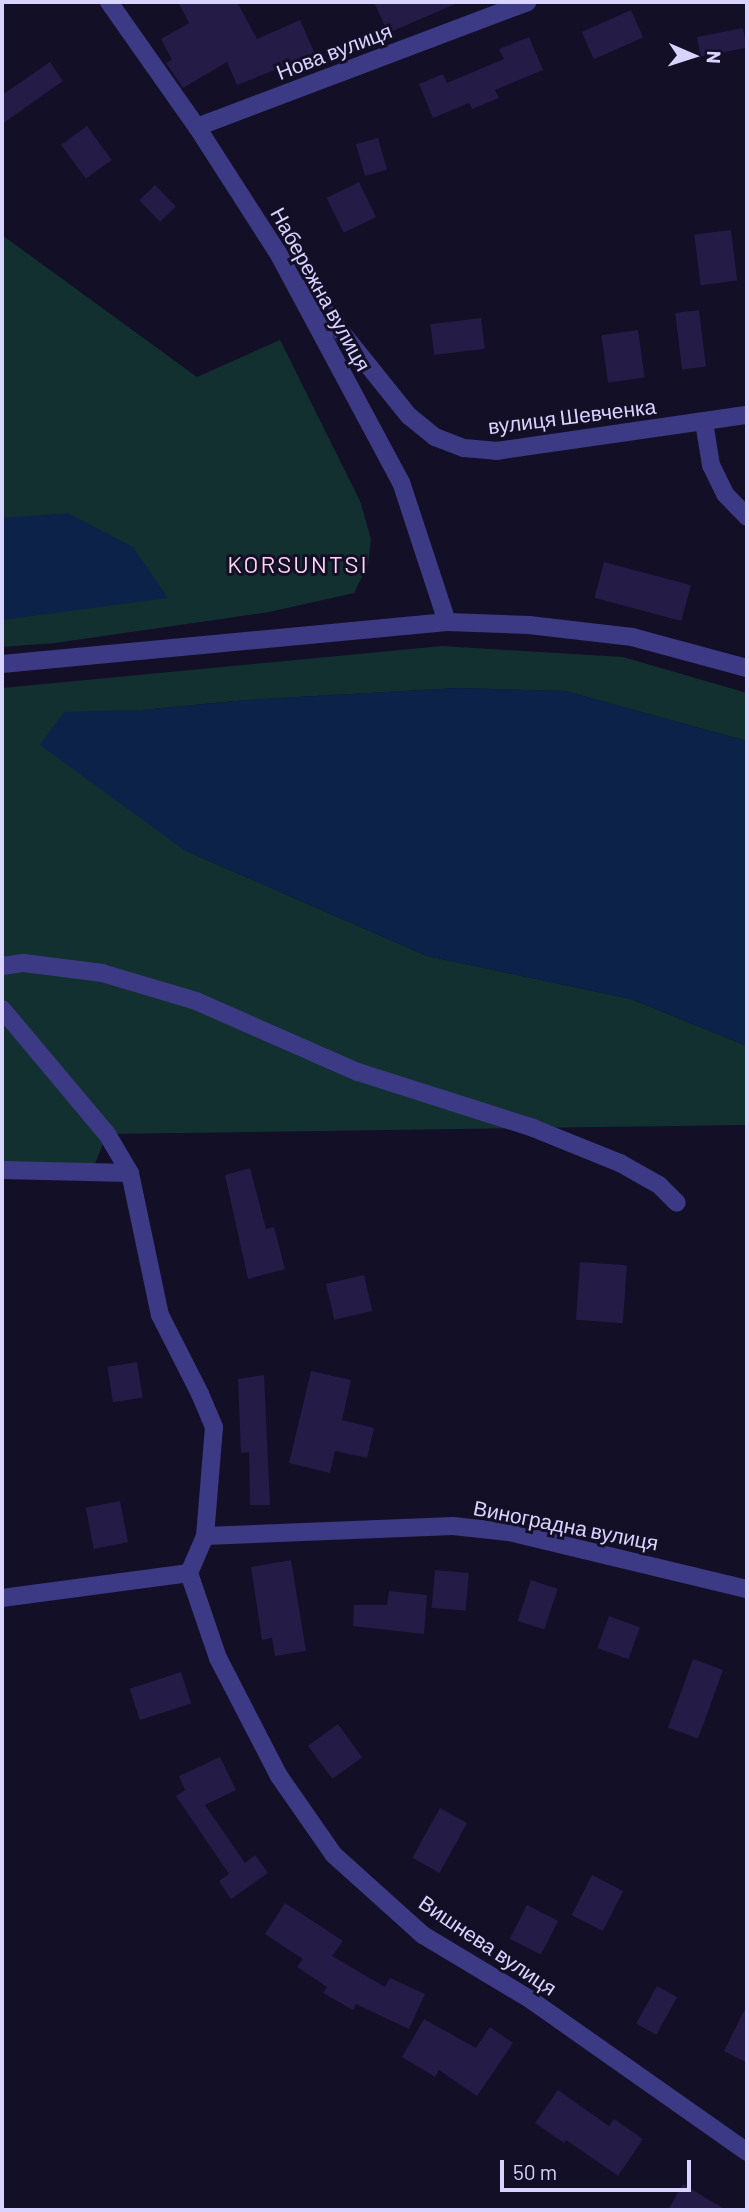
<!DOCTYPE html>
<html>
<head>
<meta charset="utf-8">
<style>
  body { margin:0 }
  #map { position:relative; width:749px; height:2212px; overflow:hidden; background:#130f26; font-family:Barlow,sans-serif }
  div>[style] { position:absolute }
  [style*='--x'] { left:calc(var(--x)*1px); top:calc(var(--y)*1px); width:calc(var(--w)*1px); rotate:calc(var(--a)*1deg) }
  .green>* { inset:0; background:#12302f }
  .water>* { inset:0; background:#0c2248 }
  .building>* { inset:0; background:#241b47; transform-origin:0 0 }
  .minor>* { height:18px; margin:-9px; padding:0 9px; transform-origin:9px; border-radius:9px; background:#3d3a85 }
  span { translate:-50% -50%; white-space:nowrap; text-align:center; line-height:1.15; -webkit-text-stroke:6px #130f26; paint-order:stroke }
  .street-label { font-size:21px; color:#d9d4ff }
  .quarter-label { font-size:24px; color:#ffd6f0; letter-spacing:2px }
  .frame { position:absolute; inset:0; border:4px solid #d9d4ff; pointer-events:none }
  .north { position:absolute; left:658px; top:21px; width:70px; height:70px; -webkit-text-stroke:5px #130f26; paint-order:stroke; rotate:93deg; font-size:19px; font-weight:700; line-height:28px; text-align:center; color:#d9d4ff }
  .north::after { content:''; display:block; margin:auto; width:24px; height:32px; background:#d9d4ff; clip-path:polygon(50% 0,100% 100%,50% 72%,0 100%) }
  .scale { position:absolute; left:500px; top:2160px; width:191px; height:32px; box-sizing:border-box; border:4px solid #d9d4ff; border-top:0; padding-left:9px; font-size:21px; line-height:24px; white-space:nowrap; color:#d9d4ff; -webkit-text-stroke:5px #130f26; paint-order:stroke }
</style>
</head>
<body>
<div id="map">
  <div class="green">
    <div style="clip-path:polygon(2px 235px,197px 377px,280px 340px,360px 501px,371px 539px,368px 565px,354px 593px,269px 612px,55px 643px,2px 647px)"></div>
    <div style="clip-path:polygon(442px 646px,623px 657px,747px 693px,747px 741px,565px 691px,458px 688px,247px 700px,142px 710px,184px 850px,427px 956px,631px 999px,747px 1046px,747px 1125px,107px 1134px,92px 1171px,2px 1170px,2px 688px)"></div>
  </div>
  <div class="water">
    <div style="clip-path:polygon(68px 513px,133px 547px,168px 598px,2px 620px,2px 518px)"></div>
    <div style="clip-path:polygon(458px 688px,565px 691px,747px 741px,747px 1046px,631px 999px,427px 956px,184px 850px,40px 745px,64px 712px,142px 710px,247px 700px)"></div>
  </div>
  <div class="building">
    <div style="clip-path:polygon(178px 2px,237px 2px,257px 39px,300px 20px,316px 56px,284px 71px,282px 67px,237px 85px,227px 62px,183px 88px,166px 63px,172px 60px,161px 39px,189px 23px)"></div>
    <div style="clip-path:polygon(374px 2px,460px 2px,388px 33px)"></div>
    <div style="left:631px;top:10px;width:30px;height:54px;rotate:66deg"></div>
    <div style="left:743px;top:28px;width:20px;height:47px;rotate:79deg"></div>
    <div style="clip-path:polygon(529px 37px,543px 70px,495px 90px,499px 98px,472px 109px,469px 103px,433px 118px,419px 84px,443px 74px,447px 83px,504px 59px,499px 49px)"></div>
    <div style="clip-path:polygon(50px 62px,63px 81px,2px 124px,2px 95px)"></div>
    <div style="left:87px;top:126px;width:42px;height:32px;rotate:54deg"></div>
    <div style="left:378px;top:138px;width:33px;height:23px;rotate:74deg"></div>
    <div style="left:359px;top:182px;width:39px;height:36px;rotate:64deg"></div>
    <div style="left:155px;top:185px;width:30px;height:22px;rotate:46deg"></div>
    <div style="left:731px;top:230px;width:51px;height:37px;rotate:83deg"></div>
    <div style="left:699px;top:310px;width:57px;height:24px;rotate:83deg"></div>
    <div style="left:481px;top:318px;width:31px;height:51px;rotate:83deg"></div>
    <div style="left:638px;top:330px;width:48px;height:37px;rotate:82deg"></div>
    <div style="left:604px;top:562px;width:90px;height:37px;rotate:15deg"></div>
    <div style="clip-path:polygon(250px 1168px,266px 1229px,274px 1227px,285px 1269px,248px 1279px,225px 1175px)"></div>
    <div style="left:580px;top:1262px;width:47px;height:58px;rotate:4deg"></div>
    <div style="left:364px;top:1275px;width:37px;height:39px;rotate:77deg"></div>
    <div style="left:137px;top:1362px;width:36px;height:30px;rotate:81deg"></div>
    <div style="clip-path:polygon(311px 1371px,351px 1380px,342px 1420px,374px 1428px,367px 1458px,335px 1451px,330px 1473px,289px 1463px)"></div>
    <div style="clip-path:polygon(264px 1375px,270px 1505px,250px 1505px,249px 1452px,241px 1453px,238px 1379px)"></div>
    <div style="left:120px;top:1501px;width:42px;height:35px;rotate:79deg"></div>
    <div style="clip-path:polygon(291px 1560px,306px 1651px,275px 1656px,272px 1638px,262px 1640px,251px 1567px)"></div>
    <div style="left:435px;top:1570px;width:34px;height:38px;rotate:5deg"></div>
    <div style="left:531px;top:1580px;width:28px;height:43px;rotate:18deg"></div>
    <div style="clip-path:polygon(389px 1591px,427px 1595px,424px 1634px,353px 1626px,354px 1605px,387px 1605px)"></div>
    <div style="left:609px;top:1616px;width:33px;height:34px;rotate:20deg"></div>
    <div style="left:693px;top:1659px;width:32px;height:73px;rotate:20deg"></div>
    <div style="left:181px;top:1672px;width:33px;height:54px;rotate:72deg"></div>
    <div style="left:338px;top:1724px;width:41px;height:37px;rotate:54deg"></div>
    <div style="clip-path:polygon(220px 1757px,236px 1790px,205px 1805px,245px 1863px,255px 1855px,268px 1873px,231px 1899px,219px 1881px,229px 1874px,176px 1796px,185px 1790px,179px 1776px)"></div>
    <div style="left:440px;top:1808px;width:31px;height:57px;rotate:29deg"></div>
    <div style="left:592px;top:1875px;width:35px;height:45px;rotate:27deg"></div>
    <div style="clip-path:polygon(285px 1903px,343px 1941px,332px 1956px,385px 1987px,390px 1978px,425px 1994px,409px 2029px,356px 2004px,353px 2010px,323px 1993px,327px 1987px,297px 1967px,303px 1959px,265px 1934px)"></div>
    <div style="left:527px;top:1905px;width:35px;height:38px;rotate:27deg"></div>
    <div style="left:657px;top:1986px;width:23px;height:43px;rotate:29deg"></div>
    <div style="clip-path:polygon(747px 2005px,747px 2063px,724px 2051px)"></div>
    <div style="clip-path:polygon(424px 2019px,476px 2048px,490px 2027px,513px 2043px,477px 2096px,439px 2070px,435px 2077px,402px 2057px)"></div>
    <div style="clip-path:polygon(558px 2090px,609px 2126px,614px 2119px,643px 2139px,618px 2176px,566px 2140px,564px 2143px,535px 2123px)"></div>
    <div style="clip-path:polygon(683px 2184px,726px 2210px,668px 2210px)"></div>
  </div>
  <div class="minor">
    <div style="--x:109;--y:2;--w:153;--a:54.9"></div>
    <div style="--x:197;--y:127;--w:150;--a:57.3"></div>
    <div style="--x:278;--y:253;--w:260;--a:61.8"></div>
    <div style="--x:401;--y:482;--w:147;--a:71.8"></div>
    <div style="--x:197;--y:127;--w:353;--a:-20.7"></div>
    <div style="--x:306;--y:288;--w:164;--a:51.2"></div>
    <div style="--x:409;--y:416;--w:33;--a:39"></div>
    <div style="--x:435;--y:437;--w:31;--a:21"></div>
    <div style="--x:464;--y:448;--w:32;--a:5"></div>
    <div style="--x:496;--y:451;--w:254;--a:-8.2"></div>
    <div style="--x:704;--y:422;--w:44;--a:80.8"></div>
    <div style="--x:711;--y:465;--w:32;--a:64"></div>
    <div style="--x:725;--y:494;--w:32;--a:46"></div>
    <div style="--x:2;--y:664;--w:447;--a:-5.4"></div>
    <div style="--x:447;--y:622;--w:82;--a:2.1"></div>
    <div style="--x:529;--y:625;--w:104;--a:6.6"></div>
    <div style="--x:632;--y:637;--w:119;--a:15.1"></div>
    <div style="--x:2;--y:966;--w:22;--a:-8"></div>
    <div style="--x:24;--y:963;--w:79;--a:7.3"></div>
    <div style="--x:102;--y:973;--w:98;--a:16.6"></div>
    <div style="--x:196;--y:1001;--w:177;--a:23.7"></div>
    <div style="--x:358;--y:1072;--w:184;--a:17.7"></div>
    <div style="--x:533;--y:1128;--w:94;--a:21.9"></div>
    <div style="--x:620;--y:1163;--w:45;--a:29.4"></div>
    <div style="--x:659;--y:1185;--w:25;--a:45"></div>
    <div style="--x:2;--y:1009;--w:163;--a:50"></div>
    <div style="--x:107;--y:1134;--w:45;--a:59.5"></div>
    <div style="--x:130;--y:1173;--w:145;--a:78.1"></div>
    <div style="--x:160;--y:1315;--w:89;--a:63.1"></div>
    <div style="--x:200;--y:1394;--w:36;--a:67"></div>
    <div style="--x:214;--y:1427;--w:109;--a:94.7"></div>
    <div style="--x:205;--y:1536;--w:40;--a:113.4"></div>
    <div style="--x:189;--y:1573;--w:90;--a:71.2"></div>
    <div style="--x:218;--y:1658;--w:133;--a:62.7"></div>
    <div style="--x:279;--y:1776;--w:96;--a:55.2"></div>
    <div style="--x:334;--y:1855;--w:120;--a:42"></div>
    <div style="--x:423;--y:1935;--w:126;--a:31"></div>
    <div style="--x:531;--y:2000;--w:264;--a:35.1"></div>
    <div style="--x:2;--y:1170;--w:128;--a:1.3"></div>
    <div style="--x:205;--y:1536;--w:248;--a:-2.3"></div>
    <div style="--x:453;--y:1526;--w:56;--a:6.1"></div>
    <div style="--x:509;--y:1532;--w:245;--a:13.5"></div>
    <div style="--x:2;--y:1598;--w:189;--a:-7.6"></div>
  </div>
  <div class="street-label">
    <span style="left:334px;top:51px;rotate:-21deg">Нова вулиця</span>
    <span style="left:321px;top:289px;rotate:61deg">Набережна вулиця</span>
    <span style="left:572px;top:416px;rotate:-7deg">вулиця Шевченка</span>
    <span style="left:566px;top:1525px;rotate:11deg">Виноградна вулиця</span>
    <span style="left:488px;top:1945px;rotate:34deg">Вишнева вулиця</span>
  </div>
  <div class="quarter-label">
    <span style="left:298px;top:564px">KORSUNTSI</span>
  </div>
  <div class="frame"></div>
  <div class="north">N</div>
  <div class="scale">50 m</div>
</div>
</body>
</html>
